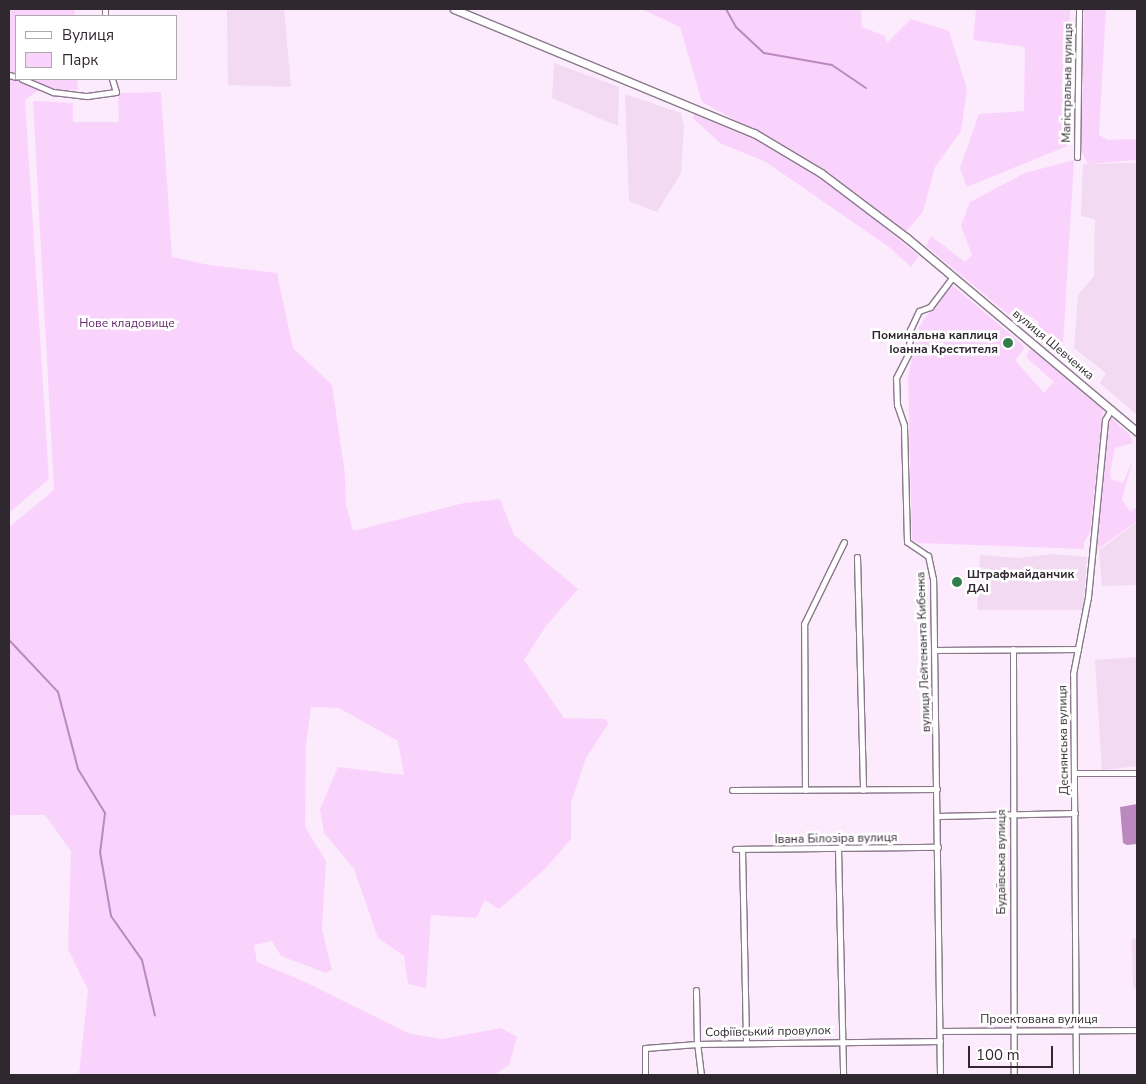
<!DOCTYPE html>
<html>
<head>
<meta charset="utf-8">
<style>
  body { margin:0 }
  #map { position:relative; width:1146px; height:1084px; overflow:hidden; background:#fceafd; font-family:"Nunito Sans",sans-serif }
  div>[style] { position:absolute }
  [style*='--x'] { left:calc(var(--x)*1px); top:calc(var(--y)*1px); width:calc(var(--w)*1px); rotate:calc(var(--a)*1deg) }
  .built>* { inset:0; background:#f1daf2 }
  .green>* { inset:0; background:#fad3fd }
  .water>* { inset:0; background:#bb88bf }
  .stream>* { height:2px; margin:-1px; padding:0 1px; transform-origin:1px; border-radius:1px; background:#bb88bf }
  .roads { filter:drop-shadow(1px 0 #89798a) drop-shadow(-1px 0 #89798a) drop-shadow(0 1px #89798a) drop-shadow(0 -1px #89798a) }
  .street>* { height:5px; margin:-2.5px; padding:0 2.5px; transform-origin:2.5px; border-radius:2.5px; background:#fff }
  .secondary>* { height:7px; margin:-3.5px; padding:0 3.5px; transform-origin:3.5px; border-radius:3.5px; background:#fff }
  .dots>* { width:14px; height:14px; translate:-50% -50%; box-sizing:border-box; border:2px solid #fff; border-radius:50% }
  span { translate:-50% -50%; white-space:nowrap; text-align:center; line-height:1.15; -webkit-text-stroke:5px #fff; paint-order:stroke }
  .street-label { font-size:12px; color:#2f282f }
  .park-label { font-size:12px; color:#632669 }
  .poi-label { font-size:12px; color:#2f282f; font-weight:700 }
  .right { translate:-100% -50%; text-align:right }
  .left { translate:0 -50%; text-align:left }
  .frame { position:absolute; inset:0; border:10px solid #2f282f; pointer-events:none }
  .legend { position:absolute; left:15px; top:15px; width:162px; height:65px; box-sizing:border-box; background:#fff; border:1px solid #aca9ac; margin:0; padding:6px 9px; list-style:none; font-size:15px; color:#2f282f }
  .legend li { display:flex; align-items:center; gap:10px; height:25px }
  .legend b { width:25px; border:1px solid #aca9ac }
  .scale { position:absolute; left:968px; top:1046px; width:85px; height:22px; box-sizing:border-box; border:2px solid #2f282f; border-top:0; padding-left:6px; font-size:15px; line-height:18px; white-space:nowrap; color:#2f282f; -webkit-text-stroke:4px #fff; paint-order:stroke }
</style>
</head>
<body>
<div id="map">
  <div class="built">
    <div style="clip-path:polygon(227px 9px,284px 9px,291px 87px,228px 85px)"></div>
    <div style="clip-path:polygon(554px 63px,619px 87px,618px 126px,552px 98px)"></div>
    <div style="clip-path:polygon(625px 94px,681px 113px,684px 127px,681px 173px,657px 212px,629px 201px)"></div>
    <div style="clip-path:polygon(1137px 163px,1137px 415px,1100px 383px,1106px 373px,1074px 348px,1078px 295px,1094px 276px,1095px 219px,1081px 216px,1083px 164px)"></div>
    <div style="clip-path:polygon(1137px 522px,1137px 585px,1102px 586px,1099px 550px)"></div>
    <div style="clip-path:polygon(1053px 554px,1087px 557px,1083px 610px,977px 610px,980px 555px,1017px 558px)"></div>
    <div style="clip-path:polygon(1136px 641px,1137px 641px,1137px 766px,1102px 770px,1095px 660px,1137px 657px)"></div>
    <div style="clip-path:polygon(1132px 939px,1137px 939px,1137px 988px,1133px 989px)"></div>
  </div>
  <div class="green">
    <div style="clip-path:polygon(9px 9px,75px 9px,75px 16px,16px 16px,16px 79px,77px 79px,78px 90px,37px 91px,25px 100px,49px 479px,9px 513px)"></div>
    <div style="clip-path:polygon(641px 9px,861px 9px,862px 27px,885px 36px,887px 43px,911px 19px,949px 31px,967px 89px,961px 131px,935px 167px,923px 211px,906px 232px,822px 168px,702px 102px,680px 27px)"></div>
    <div style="clip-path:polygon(976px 9px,1070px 9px,1067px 146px,967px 187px,960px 168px,979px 114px,1024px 111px,1025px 47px,973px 40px)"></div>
    <div style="clip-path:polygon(1084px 9px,1106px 9px,1099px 135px,1108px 140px,1137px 139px,1137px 160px,1088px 164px,1081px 151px)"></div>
    <div style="clip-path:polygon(161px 92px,172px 257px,209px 265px,277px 273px,293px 348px,332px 385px,345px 474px,346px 504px,353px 531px,464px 503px,500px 499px,514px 535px,578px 589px,546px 626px,524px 660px,564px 718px,606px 719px,608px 724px,586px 758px,571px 803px,571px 839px,546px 868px,499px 909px,485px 900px,476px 918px,431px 915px,426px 988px,408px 984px,404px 956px,378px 938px,354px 869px,324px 833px,320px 809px,338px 767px,404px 775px,398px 741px,339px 708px,311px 707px,306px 745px,305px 827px,326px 861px,322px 929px,332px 970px,326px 973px,281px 956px,272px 941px,254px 945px,257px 962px,301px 980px,408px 1033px,442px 1039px,501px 1028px,517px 1037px,509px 1065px,494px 1075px,79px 1075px,88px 990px,68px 949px,71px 851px,45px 815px,9px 815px,9px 527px,54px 490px,33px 101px,73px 103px,73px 122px,119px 122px,118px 93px)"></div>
    <div style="clip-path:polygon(695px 113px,754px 137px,820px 174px,919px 256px,911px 267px,889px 247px,766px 162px,720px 143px,693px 118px)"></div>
    <div style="clip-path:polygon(1074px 160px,1063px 344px,1057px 351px,1033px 335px,1039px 322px,1016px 307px,1009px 315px,926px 246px,931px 236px,965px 262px,972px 255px,961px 226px,970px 202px,1025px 173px)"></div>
    <div style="clip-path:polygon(953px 286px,1022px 344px,1024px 349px,1015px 360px,1044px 393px,1054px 382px,1026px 357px,1031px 347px,1103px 409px,1090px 533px,1084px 542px,1084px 549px,919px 543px,912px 540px,908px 377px,919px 327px,946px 288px)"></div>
    <div style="clip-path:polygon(1110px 417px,1129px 434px,1133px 443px,1115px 448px,1110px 472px,1111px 479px,1123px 483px,1133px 460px,1122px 499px,1130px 512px,1137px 507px,1137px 521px,1095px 551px,1107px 421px)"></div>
  </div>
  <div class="water">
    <div style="clip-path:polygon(1137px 804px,1137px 844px,1127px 845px,1123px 843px,1120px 807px)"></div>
  </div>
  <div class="stream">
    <div style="--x:726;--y:9;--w:21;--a:61"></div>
    <div style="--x:736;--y:27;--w:38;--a:43"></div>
    <div style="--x:764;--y:53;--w:69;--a:10"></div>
    <div style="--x:832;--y:65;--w:41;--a:34.1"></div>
    <div style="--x:9;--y:640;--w:71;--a:46.7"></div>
    <div style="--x:58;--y:692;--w:80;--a:75.4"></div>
    <div style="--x:78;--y:769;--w:52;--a:58.5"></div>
    <div style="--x:105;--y:813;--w:39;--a:97"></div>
    <div style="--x:100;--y:852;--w:65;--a:80.2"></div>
    <div style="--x:111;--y:916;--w:54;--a:54.8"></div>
    <div style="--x:142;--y:960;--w:57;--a:76.9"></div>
  </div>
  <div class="roads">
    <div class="street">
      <div style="--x:105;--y:9;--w:7;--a:90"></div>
      <div style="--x:9;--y:75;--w:7;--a:16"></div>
      <div style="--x:22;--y:79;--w:34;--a:23"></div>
      <div style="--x:53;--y:92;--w:34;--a:7"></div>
      <div style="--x:87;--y:96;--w:29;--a:-8"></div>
      <div style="--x:116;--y:92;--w:14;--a:-107"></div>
      <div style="--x:1077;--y:157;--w:148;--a:-89.2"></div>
      <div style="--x:857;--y:557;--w:233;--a:88.5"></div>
      <div style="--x:1013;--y:649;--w:426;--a:89.9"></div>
      <div style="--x:936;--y:650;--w:142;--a:-0.4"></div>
      <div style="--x:1074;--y:773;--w:63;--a:0"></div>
      <div style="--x:732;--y:790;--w:205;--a:-0.3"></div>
      <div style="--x:805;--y:790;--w:166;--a:-90.3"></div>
      <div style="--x:804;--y:624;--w:91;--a:-64"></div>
      <div style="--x:938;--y:816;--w:137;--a:-1.3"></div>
      <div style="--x:735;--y:849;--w:203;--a:-0.6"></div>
      <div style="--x:742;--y:849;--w:194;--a:88.8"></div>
      <div style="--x:838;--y:849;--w:226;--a:88.7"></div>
      <div style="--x:940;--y:1031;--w:197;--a:-0.3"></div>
      <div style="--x:645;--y:1075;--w:27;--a:-90"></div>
      <div style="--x:645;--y:1048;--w:52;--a:-4.4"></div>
      <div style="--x:697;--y:1044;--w:54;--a:-91.1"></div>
      <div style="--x:701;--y:1075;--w:31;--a:-97"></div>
      <div style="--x:697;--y:1044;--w:243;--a:-0.7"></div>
      <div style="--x:940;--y:1075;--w:496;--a:-90.8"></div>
      <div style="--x:933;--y:579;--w:24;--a:-102"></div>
      <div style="--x:928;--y:556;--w:25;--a:-146"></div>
      <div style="--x:907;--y:542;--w:117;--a:-91.5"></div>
      <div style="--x:904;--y:425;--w:21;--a:-109"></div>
      <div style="--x:897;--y:405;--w:27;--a:-92"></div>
      <div style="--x:896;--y:378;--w:28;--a:-63"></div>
      <div style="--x:909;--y:353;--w:23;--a:-88"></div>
      <div style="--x:910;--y:330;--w:21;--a:-65"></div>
      <div style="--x:919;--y:311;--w:12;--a:-20"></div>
      <div style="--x:930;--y:307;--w:38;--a:-53"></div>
      <div style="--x:1076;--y:1075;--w:401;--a:-90.4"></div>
      <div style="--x:1073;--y:674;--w:78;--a:-79"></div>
      <div style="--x:1088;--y:597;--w:178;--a:-84.5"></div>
      <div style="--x:1105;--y:420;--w:13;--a:-61"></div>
    </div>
    <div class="secondary">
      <div style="--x:454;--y:9;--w:325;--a:22.5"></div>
      <div style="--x:754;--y:133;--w:78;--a:30.8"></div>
      <div style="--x:821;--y:173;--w:108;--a:37.1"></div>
      <div style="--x:907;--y:238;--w:301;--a:40.1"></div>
    </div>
  </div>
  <div class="dots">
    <div style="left:1008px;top:343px;background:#327d4b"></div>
    <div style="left:957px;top:582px;background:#327d4b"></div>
  </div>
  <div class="street-label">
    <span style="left:1068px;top:83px;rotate:-89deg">Магістральна вулиця</span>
    <span style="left:1053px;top:345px;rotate:40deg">вулиця Шевченка</span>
    <span style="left:924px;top:652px;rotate:-92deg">вулиця Лейтенанта Кибенка</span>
    <span style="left:1064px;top:740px;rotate:-91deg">Деснянська вулиця</span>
    <span style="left:836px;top:839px;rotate:-1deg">Івана Білозіра вулиця</span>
    <span style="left:1002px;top:862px;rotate:-90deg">Будаївська вулиця</span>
    <span style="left:1039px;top:1020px">Проектована вулиця</span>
    <span style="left:768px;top:1032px;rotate:-1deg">Софіївський провулок</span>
  </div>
  <div class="park-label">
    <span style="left:127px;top:324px">Нове кладовище</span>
  </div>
  <div class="poi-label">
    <span class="right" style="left:998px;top:343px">Поминальна каплиця<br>Іоанна Крестителя</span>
    <span class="left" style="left:967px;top:582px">Штрафмайданчик<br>ДАІ</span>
  </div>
  <div class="frame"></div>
  <ul class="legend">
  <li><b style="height:6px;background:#fff"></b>Вулиця</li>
  <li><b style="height:14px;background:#fad3fd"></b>Парк</li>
  </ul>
  <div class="scale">100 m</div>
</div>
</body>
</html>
